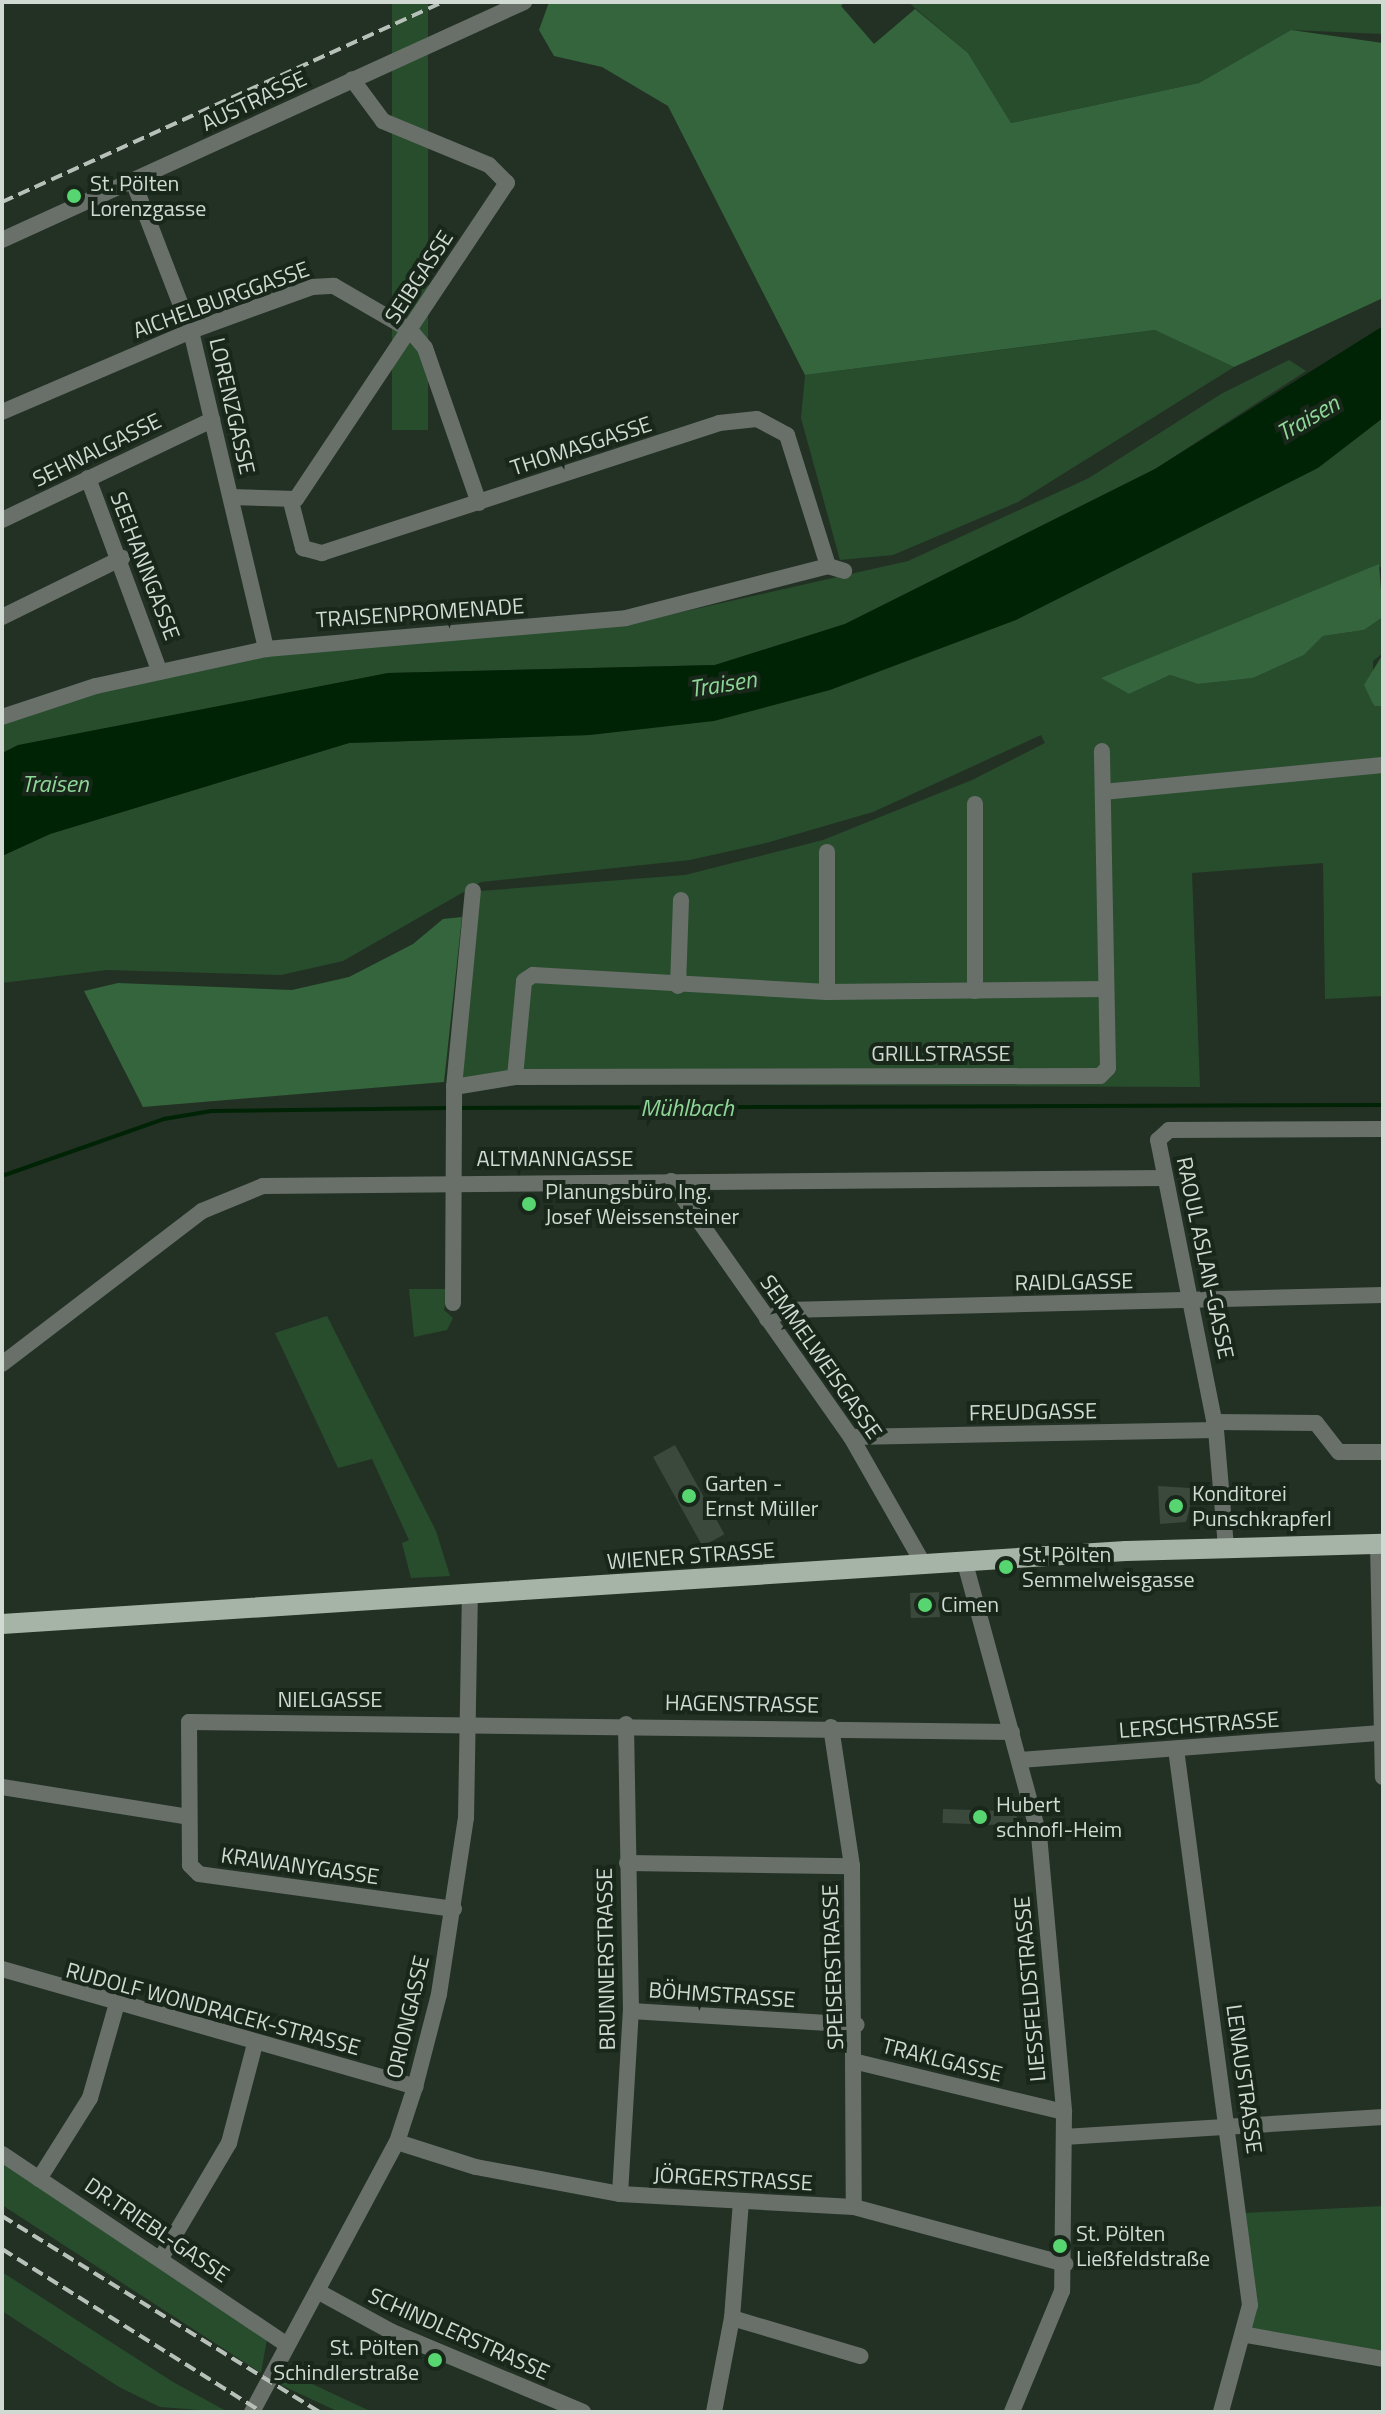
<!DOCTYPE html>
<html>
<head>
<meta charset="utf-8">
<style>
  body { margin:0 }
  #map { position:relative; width:1385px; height:2414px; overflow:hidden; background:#233124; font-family:"Titillium Web",sans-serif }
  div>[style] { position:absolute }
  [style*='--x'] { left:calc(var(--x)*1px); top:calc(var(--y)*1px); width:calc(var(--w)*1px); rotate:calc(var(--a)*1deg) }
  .green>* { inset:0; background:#284d2d; transform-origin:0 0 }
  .forest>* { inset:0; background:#34653c }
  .water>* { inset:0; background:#002306 }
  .stream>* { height:4px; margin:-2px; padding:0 2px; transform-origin:2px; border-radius:2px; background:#002306 }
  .building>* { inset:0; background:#3b493c; transform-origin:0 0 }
  .minor>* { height:16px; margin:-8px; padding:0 8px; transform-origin:8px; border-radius:8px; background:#69706a }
  .major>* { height:20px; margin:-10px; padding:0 10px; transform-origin:10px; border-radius:10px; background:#a6b4a7 }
  .rail>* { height:4px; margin-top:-2px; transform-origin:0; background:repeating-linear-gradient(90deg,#b8c1b9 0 12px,transparent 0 18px) }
  .dots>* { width:22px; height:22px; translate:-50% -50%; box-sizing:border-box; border:4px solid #19271b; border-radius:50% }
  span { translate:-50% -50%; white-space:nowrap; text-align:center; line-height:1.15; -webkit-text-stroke:8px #19271b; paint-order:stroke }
  .street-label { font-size:22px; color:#d1dad2 }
  .poi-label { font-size:22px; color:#d1dad2 }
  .left { translate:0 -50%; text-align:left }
  .right { translate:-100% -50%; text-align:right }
  .water-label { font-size:24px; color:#8fd798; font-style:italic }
  .frame { position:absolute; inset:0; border:4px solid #d1dad2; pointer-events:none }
</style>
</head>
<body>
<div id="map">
  <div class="green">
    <div style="left:392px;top:2px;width:36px;height:428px"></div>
    <div style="clip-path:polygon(908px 2px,1383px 2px,1383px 34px,1291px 30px,1199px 83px,1011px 123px,968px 53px)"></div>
    <div style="clip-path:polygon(1156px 330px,1234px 367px,1018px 502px,893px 555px,840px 560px,801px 418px,805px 375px)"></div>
    <div style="clip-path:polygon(1289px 360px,1306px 371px,1155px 469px,845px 624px,715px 665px,388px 673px,2px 753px,2px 724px,99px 692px,265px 656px,638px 622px,908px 561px,1089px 478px,1221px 394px)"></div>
    <div style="clip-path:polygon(1383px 418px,1383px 566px,1102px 678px,1129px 694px,1170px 675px,1198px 684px,1253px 678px,1304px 655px,1323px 636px,1364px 630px,1383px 617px,1383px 653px,1373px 661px,1373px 706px,1383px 706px,1383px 996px,1325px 999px,1323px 863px,1192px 873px,1200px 1087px,513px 1084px,450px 1092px,480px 891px,685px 875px,823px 840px,972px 780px,1045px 743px,1041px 735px,873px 812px,766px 843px,690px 860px,481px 882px,343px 961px,281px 975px,107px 970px,2px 983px,2px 856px,50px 834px,349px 743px,590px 735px)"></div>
    <div style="clip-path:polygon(409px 1289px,448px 1289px,444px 1310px,453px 1318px,447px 1330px,414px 1337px)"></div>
    <div style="clip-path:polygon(327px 1316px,436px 1531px,450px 1576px,411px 1578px,402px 1543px,409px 1540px,372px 1459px,338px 1468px,275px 1333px)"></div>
    <div style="clip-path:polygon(2px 2160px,267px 2339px,261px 2373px,2px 2205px)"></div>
    <div style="clip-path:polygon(1383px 2206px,1383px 2356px,1249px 2334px,1244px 2213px)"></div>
    <div style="clip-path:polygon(2px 2272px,173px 2382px,228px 2412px,160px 2407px,119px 2387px,2px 2311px)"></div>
    <div style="clip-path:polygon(288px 2376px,295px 2376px,372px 2412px,339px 2412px,281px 2385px)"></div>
  </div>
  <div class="forest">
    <div style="clip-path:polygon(549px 2px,845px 2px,841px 6px,874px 44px,915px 9px,968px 53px,1011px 123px,1199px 83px,1291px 30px,1383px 43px,1383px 298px,1234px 367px,1155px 330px,805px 375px,668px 106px,602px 67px,554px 56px,539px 30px)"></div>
    <div style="clip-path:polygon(1379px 564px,1383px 617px,1364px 630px,1323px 636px,1304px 655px,1253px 678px,1198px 684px,1170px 675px,1129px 694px,1101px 678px)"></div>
    <div style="clip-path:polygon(1383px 654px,1383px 706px,1374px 706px,1364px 685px)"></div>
    <div style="clip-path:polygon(462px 917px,444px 1082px,143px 1107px,84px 991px,118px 983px,292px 990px,349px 977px,413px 944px,443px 919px)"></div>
  </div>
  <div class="water">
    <div style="clip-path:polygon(1383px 326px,1383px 418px,1318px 468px,1016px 620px,830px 690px,714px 721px,590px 735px,349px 743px,50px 834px,2px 856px,2px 753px,18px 745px,388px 673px,715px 665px,845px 624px,1155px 469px)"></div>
  </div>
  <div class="stream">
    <div style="--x:458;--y:1108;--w:925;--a:-0.19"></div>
    <div style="--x:2;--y:1176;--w:172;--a:-19.4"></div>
    <div style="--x:164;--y:1119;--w:48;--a:-9.7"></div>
    <div style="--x:211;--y:1111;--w:238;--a:-0.7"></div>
  </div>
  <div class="building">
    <div style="left:675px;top:1445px;width:102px;height:25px;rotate:61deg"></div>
    <div style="clip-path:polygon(1158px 1486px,1190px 1488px,1206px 1497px,1192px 1499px,1186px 1522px,1160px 1524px)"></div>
    <div style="left:939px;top:1592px;width:25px;height:29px;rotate:88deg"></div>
    <div style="left:943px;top:1809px;width:74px;height:14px;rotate:2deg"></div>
  </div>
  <div class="minor">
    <div style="--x:133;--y:181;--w:161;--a:68.9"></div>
    <div style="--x:191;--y:331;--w:327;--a:76.7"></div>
    <div style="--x:2;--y:240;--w:574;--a:-24.51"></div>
    <div style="--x:2;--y:412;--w:206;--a:-23.2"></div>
    <div style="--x:191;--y:331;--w:129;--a:-20"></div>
    <div style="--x:312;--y:287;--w:22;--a:-3"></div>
    <div style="--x:334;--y:286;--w:88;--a:30.1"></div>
    <div style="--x:410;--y:330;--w:23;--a:50"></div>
    <div style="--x:425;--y:348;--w:164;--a:70.8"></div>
    <div style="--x:88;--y:478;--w:205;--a:69.7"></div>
    <div style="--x:231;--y:497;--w:65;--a:1.8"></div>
    <div style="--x:296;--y:499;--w:380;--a:-56.3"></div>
    <div style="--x:507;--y:183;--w:25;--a:-135"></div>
    <div style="--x:489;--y:165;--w:115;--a:-157.5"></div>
    <div style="--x:383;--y:121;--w:52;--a:-126.4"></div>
    <div style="--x:291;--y:502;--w:48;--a:75.4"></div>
    <div style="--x:303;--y:548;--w:20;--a:15"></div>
    <div style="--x:322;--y:553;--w:418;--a:-18.1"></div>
    <div style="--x:719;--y:423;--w:38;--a:-6"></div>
    <div style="--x:757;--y:419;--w:34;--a:28"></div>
    <div style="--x:787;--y:435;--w:137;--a:72.6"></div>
    <div style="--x:2;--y:520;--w:233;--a:-25.5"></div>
    <div style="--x:2;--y:617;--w:134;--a:-26.2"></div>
    <div style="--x:2;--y:717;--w:99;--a:-18.3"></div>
    <div style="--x:96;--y:686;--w:174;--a:-12.3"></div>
    <div style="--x:266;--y:649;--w:361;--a:-4.9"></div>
    <div style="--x:626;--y:618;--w:209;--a:-14.4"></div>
    <div style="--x:828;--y:566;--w:17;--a:17"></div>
    <div style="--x:1103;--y:792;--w:281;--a:-5.5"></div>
    <div style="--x:678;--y:986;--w:86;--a:-88"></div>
    <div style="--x:975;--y:991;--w:187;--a:-90"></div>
    <div style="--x:827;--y:992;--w:140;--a:-90"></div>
    <div style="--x:515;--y:1077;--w:96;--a:-84.6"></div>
    <div style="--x:524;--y:981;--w:11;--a:-34"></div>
    <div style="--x:533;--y:975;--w:294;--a:3.3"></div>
    <div style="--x:827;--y:992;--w:278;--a:-0.6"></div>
    <div style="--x:454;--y:1087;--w:62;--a:-9.3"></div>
    <div style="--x:515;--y:1077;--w:585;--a:-0.1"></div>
    <div style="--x:1100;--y:1076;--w:11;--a:-45"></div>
    <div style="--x:1108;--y:1068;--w:317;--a:-91.1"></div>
    <div style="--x:671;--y:1181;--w:313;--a:54.9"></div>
    <div style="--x:851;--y:1437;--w:147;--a:60.3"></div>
    <div style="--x:453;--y:1303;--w:216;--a:-89.7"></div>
    <div style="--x:454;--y:1087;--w:197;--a:-84.5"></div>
    <div style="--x:767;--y:1319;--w:22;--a:-24"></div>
    <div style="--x:787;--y:1310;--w:596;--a:-1.44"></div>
    <div style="--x:2;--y:1364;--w:252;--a:-37.4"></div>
    <div style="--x:202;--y:1211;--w:66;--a:-22.3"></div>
    <div style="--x:263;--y:1186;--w:902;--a:-0.51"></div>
    <div style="--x:1214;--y:1422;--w:102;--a:0.6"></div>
    <div style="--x:1316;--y:1423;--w:37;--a:52"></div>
    <div style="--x:1339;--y:1452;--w:44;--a:0"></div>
    <div style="--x:851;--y:1437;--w:365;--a:-1.1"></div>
    <div style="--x:1378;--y:1544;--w:233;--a:88.8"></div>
    <div style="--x:1226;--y:1547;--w:117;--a:-94.9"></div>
    <div style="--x:1216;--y:1430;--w:296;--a:-101.3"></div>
    <div style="--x:1158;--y:1140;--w:15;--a:-42"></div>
    <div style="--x:1169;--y:1130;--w:214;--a:-0.3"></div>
    <div style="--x:965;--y:1563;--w:282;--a:74.8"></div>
    <div style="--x:1039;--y:1835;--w:278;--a:84.8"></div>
    <div style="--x:1064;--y:2112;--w:179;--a:90.6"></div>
    <div style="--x:1062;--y:2291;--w:131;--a:112.5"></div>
    <div style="--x:831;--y:1727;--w:141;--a:81.4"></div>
    <div style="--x:852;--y:1866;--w:341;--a:89.7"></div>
    <div style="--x:1176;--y:1749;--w:561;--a:82.42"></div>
    <div style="--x:1250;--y:2305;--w:111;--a:105.2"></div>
    <div style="--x:1020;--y:1760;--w:362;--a:-4.3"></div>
    <div style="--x:2;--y:1787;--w:189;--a:9.1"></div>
    <div style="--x:627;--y:1863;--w:225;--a:0.8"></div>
    <div style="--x:454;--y:1909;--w:257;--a:-172.2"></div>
    <div style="--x:199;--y:1874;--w:13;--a:-135"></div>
    <div style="--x:190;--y:1865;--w:143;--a:-90.4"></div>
    <div style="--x:189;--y:1722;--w:823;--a:0.7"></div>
    <div style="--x:2;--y:1969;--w:430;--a:15.9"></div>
    <div style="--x:631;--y:2011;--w:226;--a:3.5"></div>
    <div style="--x:857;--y:2062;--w:213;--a:13.6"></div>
    <div style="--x:1064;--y:2137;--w:320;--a:-3.6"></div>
    <div style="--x:397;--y:2142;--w:83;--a:17.6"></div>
    <div style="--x:476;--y:2167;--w:147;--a:10.6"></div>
    <div style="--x:620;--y:2194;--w:234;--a:3.2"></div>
    <div style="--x:854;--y:2207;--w:219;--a:15.1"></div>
    <div style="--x:2;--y:2154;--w:343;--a:33.8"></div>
    <div style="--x:39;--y:2179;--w:96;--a:-57.8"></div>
    <div style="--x:90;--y:2098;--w:95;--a:-74.1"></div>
    <div style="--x:620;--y:2194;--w:183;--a:-86.6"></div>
    <div style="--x:631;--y:2011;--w:287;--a:-91"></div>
    <div style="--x:161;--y:2258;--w:134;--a:-59.4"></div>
    <div style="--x:229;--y:2143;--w:102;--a:-75.3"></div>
    <div style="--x:319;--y:2292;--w:83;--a:28.7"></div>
    <div style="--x:392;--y:2332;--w:207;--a:22.7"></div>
    <div style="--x:732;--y:2318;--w:134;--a:16.5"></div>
    <div style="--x:1247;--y:2335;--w:138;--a:10"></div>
    <div style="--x:252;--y:2412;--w:306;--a:-61.8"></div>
    <div style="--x:397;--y:2142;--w:58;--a:-71.9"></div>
    <div style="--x:415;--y:2087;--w:96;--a:-75.5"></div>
    <div style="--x:439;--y:1994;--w:178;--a:-81.3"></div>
    <div style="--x:466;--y:1818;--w:224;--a:-89"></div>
    <div style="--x:714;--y:2412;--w:96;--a:-79.2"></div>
    <div style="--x:732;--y:2318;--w:116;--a:-85.6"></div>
  </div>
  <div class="major">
    <div style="--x:2;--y:1624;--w:1126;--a:-3.72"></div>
    <div style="--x:1126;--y:1551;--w:257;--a:-1.6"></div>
  </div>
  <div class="rail">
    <div style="--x:2;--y:202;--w:483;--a:-24.4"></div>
    <div style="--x:2;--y:2216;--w:373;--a:31.7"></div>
    <div style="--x:2;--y:2249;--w:307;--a:32.1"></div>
  </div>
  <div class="dots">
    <div style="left:74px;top:196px;background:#57d570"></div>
    <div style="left:529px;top:1204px;background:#57d570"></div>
    <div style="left:689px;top:1496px;background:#57d570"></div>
    <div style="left:1176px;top:1506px;background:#57d570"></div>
    <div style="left:1006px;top:1567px;background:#57d570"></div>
    <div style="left:925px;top:1605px;background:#57d570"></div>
    <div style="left:980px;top:1817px;background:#57d570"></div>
    <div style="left:1060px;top:2246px;background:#57d570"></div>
    <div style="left:435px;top:2360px;background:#57d570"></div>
  </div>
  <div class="street-label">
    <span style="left:254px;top:101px;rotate:-25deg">AUSTRASSE</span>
    <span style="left:419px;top:277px;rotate:-57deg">SEIBGASSE</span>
    <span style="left:221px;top:300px;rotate:-20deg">AICHELBURGGASSE</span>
    <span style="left:232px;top:406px;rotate:77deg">LORENZGASSE</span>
    <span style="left:581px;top:446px;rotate:-18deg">THOMASGASSE</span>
    <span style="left:97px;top:450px;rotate:-26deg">SEHNALGASSE</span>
    <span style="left:145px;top:566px;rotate:69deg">SEEHANNGASSE</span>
    <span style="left:420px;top:613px;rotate:-4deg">TRAISENPROMENADE</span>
    <span style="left:941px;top:1054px">GRILLSTRASSE</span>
    <span style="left:555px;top:1159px">ALTMANNGASSE</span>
    <span style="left:1205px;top:1258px;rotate:78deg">RAOUL ASLAN-GASSE</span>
    <span style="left:1074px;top:1282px;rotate:-1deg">RAIDLGASSE</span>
    <span style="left:821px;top:1357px;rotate:55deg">SEMMELWEISGASSE</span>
    <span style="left:1033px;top:1412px;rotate:-1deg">FREUDGASSE</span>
    <span style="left:691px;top:1556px;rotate:-4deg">WIENER STRASSE</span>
    <span style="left:330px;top:1700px">NIELGASSE</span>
    <span style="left:742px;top:1704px;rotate:1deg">HAGENSTRASSE</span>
    <span style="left:1199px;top:1725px;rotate:-4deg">LERSCHSTRASSE</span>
    <span style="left:300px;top:1866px;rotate:8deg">KRAWANYGASSE</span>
    <span style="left:606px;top:1959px;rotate:-91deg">BRUNNERSTRASSE</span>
    <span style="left:833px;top:1967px;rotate:-92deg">SPEISERSTRASSE</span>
    <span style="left:1030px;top:1989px;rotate:-95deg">LIESSFELDSTRASSE</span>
    <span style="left:722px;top:1995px;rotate:4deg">BÖHMSTRASSE</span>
    <span style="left:213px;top:2009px;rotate:15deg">RUDOLF WONDRACEK-STRASSE</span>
    <span style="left:408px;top:2017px;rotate:-77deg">ORIONGASSE</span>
    <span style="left:942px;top:2060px;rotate:14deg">TRAKLGASSE</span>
    <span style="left:1244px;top:2079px;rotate:82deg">LENAUSTRASSE</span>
    <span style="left:733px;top:2179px;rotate:3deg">JÖRGERSTRASSE</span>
    <span style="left:157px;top:2230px;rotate:34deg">DR.TRIEBL-GASSE</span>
    <span style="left:459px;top:2334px;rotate:24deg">SCHINDLERSTRASSE</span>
  </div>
  <div class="poi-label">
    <span class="left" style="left:90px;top:196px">St. Pölten<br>Lorenzgasse</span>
    <span class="left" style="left:545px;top:1204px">Planungsbüro Ing.<br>Josef Weissensteiner</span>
    <span class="left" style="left:705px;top:1496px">Garten -<br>Ernst Müller</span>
    <span class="left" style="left:1192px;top:1506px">Konditorei<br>Punschkrapferl</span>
    <span class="left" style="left:1022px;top:1567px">St. Pölten<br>Semmelweisgasse</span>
    <span class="left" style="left:941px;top:1605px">Cimen</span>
    <span class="left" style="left:996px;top:1817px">Hubert<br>schnofl-Heim</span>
    <span class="left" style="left:1076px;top:2246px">St. Pölten<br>Ließfeldstraße</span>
    <span class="right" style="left:419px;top:2360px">St. Pölten<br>Schindlerstraße</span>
  </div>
  <div class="water-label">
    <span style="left:1308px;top:418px;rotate:-30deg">Traisen</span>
    <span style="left:723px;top:684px;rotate:-9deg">Traisen</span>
    <span style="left:55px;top:784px">Traisen</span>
    <span style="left:687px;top:1108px">Mühlbach</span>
  </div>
  <div class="frame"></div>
</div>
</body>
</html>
